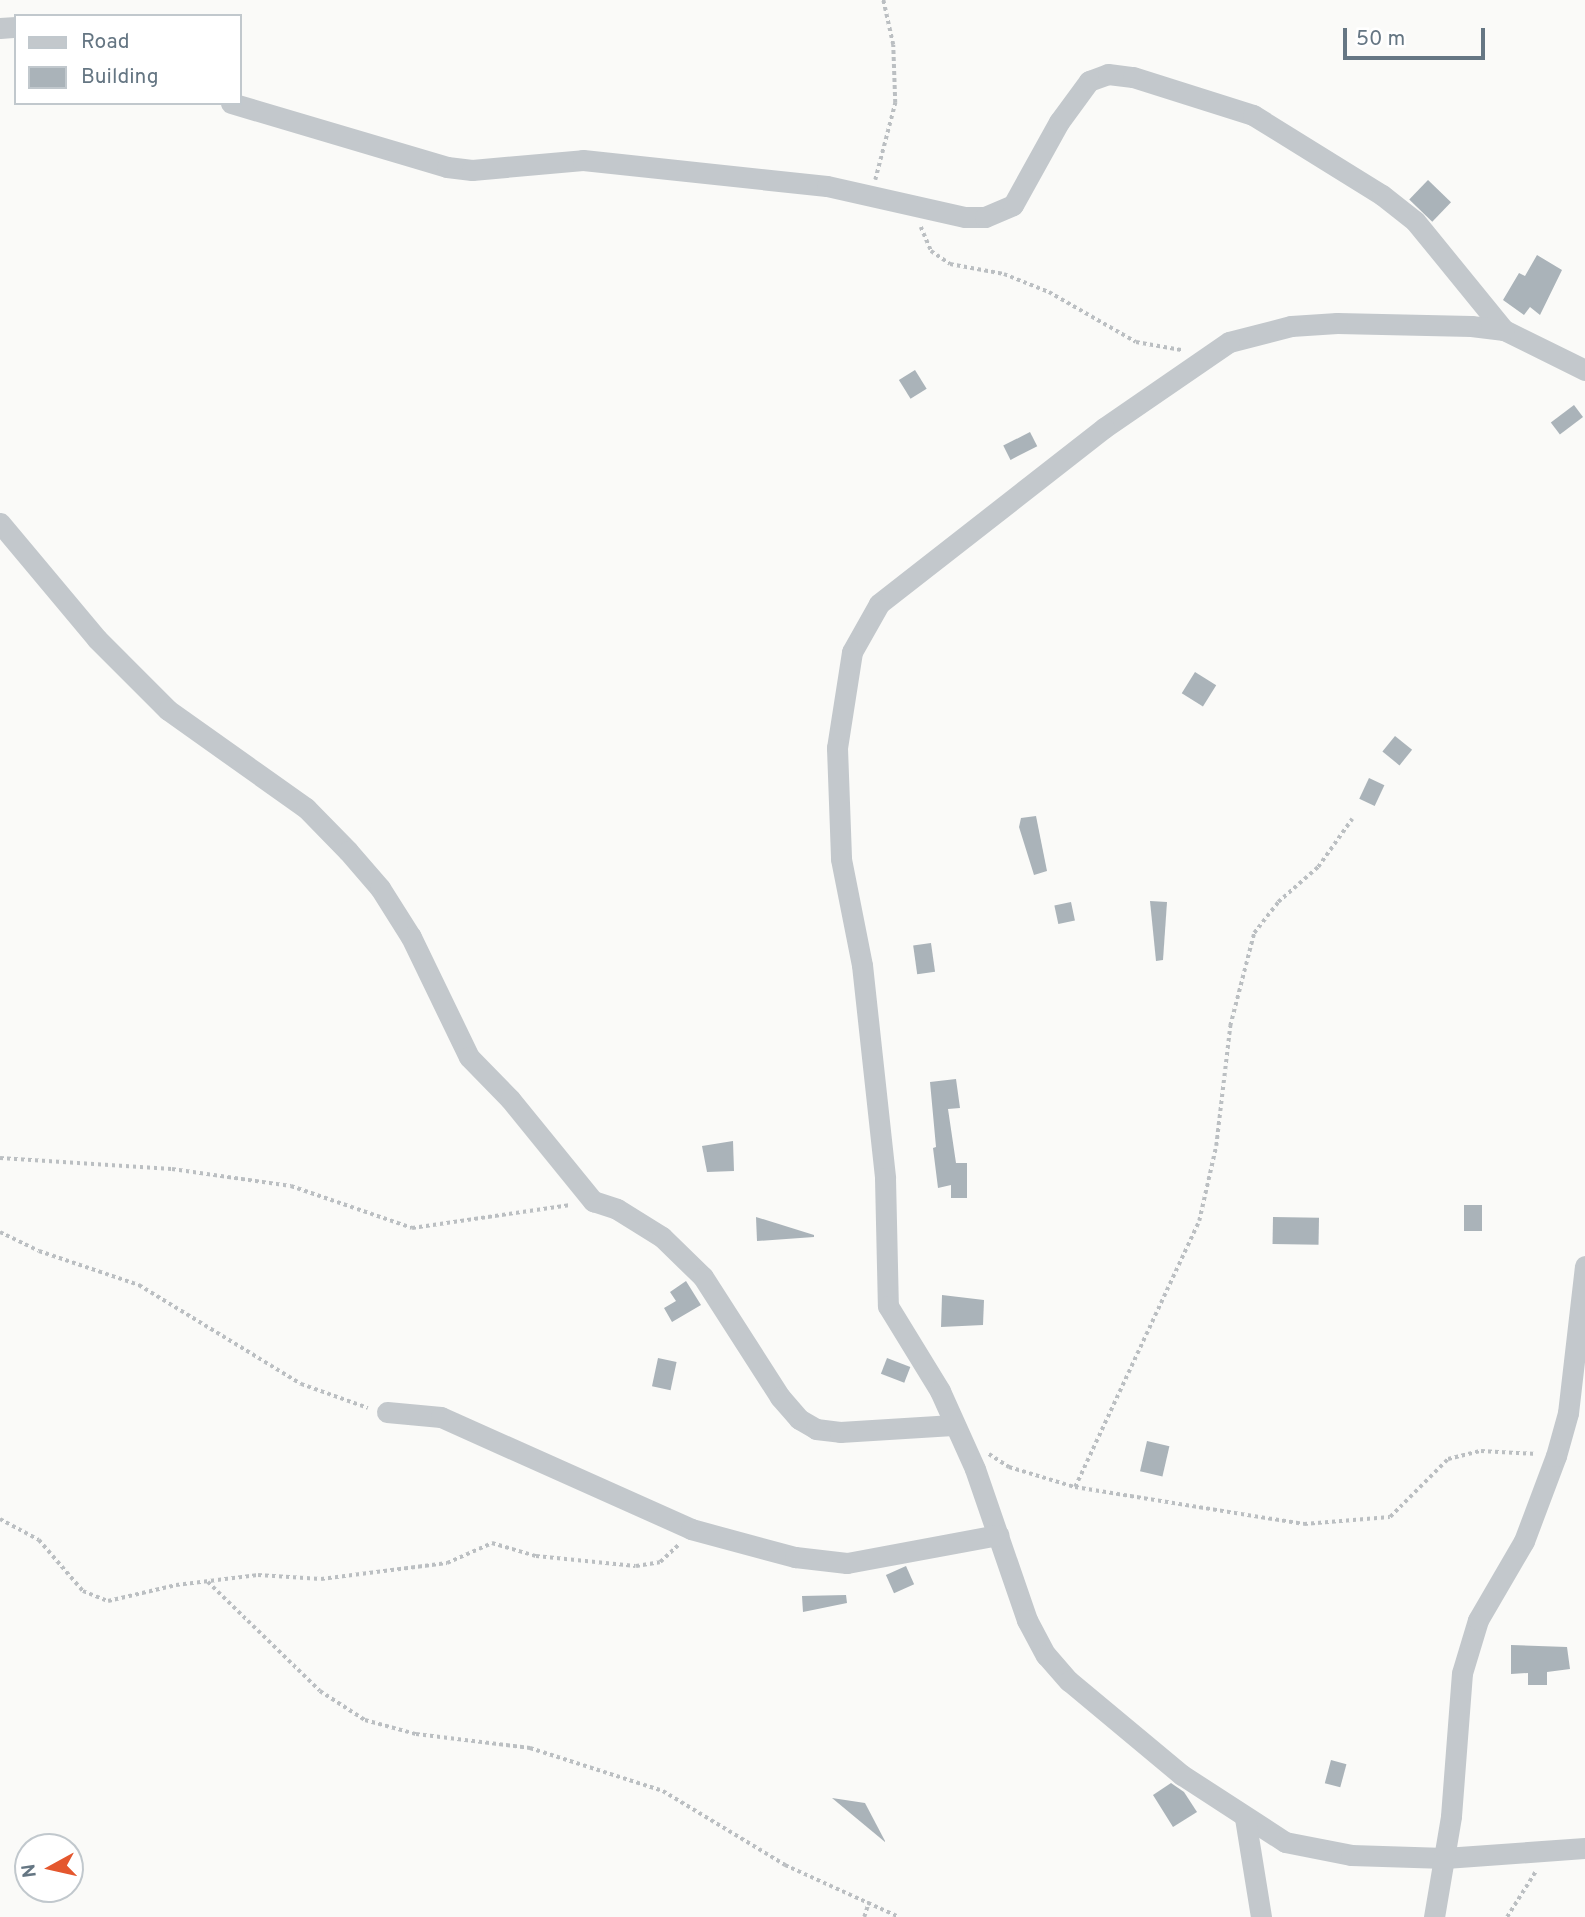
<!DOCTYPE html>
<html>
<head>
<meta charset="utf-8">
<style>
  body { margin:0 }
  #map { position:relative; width:1585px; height:1917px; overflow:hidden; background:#fafaf8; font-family:Overpass,sans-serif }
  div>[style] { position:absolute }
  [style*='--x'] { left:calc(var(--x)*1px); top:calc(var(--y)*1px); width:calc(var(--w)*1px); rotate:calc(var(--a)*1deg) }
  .building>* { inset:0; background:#aab3b9; transform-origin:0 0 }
  .path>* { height:3.5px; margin-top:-1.75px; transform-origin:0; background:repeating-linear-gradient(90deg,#bbbfc2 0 3.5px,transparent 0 7px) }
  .minor>* { height:21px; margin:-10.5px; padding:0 10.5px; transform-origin:10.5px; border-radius:10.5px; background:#c3c8cc }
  span { translate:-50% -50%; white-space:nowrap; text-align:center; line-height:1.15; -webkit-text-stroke:7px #fff; paint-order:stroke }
  .legend { position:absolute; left:14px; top:14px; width:228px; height:91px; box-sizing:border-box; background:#fff; border:2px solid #c1c8cd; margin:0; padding:9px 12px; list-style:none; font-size:21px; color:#657683 }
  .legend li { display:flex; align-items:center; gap:14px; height:35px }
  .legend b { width:35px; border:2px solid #c1c8cd }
  .north { position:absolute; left:14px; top:1833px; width:70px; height:70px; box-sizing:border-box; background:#fff; border:2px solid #c1c8cd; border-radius:50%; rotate:262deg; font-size:19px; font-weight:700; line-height:28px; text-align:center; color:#657683 }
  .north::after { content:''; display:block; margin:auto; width:24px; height:32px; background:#e4572e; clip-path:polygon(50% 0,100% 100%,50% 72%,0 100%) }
  .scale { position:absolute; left:1343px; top:28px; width:142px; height:32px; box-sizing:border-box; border:4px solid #657683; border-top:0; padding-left:9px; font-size:21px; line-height:24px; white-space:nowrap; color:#657683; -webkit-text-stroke:5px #fff; paint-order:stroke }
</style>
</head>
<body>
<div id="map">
  <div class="building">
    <div style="left:1428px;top:180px;width:32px;height:27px;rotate:44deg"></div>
    <div style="clip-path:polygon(1537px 255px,1562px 270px,1540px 315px,1530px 307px,1524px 315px,1503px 300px,1519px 273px,1525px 276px)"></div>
    <div style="left:915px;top:370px;width:22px;height:19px;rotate:58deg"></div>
    <div style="left:1574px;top:405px;width:15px;height:29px;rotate:53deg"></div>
    <div style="left:1030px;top:432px;width:16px;height:30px;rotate:63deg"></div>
    <div style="left:1195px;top:672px;width:25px;height:25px;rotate:32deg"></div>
    <div style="left:1395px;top:736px;width:22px;height:20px;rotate:39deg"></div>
    <div style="left:1369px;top:778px;width:17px;height:23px;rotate:25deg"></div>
    <div style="clip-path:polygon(1036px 816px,1047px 871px,1034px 875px,1019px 827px,1021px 818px)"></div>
    <div style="clip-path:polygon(1150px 901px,1167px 902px,1163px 960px,1156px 961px)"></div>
    <div style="left:1071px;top:902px;width:19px;height:17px;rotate:78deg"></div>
    <div style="left:931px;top:943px;width:29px;height:18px;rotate:82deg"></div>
    <div style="clip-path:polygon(956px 1079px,960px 1108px,948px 1109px,956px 1163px,967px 1163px,967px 1198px,951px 1198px,951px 1185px,938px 1188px,933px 1148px,936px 1147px,930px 1082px)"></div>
    <div style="clip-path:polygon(733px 1141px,734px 1171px,707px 1172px,702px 1146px)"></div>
    <div style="left:1464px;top:1205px;width:18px;height:26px"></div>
    <div style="clip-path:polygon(756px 1217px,814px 1235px,814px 1237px,757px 1241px)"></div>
    <div style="left:1273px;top:1217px;width:46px;height:27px;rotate:1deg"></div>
    <div style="clip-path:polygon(686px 1281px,701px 1305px,672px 1322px,664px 1308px,676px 1301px,670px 1292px)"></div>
    <div style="clip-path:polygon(942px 1295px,984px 1300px,983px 1325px,941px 1327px)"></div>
    <div style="left:658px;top:1358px;width:19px;height:29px;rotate:12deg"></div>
    <div style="left:887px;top:1358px;width:25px;height:17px;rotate:21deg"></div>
    <div style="left:1147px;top:1441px;width:23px;height:31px;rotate:13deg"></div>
    <div style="left:906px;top:1566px;width:20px;height:22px;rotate:66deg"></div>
    <div style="clip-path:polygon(846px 1595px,847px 1603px,803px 1612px,802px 1596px)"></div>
    <div style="clip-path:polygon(1511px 1645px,1567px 1647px,1570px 1669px,1547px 1672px,1547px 1685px,1528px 1685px,1528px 1673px,1511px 1674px)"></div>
    <div style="left:1331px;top:1760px;width:16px;height:24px;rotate:15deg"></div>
    <div style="clip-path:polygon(1171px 1783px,1184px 1792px,1197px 1812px,1173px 1827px,1153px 1795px)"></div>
    <div style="clip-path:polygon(832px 1798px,865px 1803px,885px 1841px,885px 1842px)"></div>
  </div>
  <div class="path">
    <div style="--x:875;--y:180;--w:80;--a:-75.4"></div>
    <div style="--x:895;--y:103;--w:58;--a:-92"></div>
    <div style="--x:893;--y:45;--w:46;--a:-102.5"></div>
    <div style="--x:921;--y:227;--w:26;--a:67"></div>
    <div style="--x:931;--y:251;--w:23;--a:34"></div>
    <div style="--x:950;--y:264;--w:55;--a:10.5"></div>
    <div style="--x:1004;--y:274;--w:48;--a:21.8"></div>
    <div style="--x:1049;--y:292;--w:100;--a:29.9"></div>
    <div style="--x:1136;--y:342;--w:46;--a:10.1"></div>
    <div style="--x:0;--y:1158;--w:172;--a:3.7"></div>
    <div style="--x:172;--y:1169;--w:120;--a:8.1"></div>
    <div style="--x:291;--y:1186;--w:128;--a:19.1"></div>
    <div style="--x:412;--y:1228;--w:160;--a:-8.3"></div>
    <div style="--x:0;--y:1232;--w:43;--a:26"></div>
    <div style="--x:39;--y:1251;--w:106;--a:18.8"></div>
    <div style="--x:139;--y:1285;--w:190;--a:31.4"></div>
    <div style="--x:301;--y:1384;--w:71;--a:19.7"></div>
    <div style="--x:989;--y:1454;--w:24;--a:33"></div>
    <div style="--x:1009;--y:1467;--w:69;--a:16.9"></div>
    <div style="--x:1075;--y:1487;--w:232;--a:9.2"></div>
    <div style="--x:1304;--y:1524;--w:86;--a:-4.7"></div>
    <div style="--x:1390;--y:1517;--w:82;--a:-45"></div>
    <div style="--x:1448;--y:1459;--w:34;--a:-14"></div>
    <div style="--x:1481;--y:1451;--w:56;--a:3.1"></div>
    <div style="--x:1075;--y:1487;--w:293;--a:-65"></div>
    <div style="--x:1199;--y:1221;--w:77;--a:-77.2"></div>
    <div style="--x:1216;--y:1146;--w:121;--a:-83.3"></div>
    <div style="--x:1230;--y:1026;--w:96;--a:-75.5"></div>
    <div style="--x:1254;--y:933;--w:39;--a:-52"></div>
    <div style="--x:1278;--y:902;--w:53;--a:-41.2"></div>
    <div style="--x:1318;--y:867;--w:59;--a:-54.7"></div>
    <div style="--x:0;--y:1519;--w:44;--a:28.3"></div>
    <div style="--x:39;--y:1540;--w:67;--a:49.2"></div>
    <div style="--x:83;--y:1591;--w:27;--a:22"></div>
    <div style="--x:108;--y:1601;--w:70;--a:-13.2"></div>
    <div style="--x:176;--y:1585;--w:83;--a:-7"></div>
    <div style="--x:258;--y:1575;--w:63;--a:3.6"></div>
    <div style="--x:321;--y:1579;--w:127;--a:-7.2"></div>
    <div style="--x:447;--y:1563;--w:49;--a:-24"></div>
    <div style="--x:492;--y:1543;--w:46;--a:16.5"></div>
    <div style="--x:536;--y:1556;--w:100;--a:5.7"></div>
    <div style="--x:636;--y:1566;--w:24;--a:-9"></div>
    <div style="--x:660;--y:1562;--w:26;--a:-43"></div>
    <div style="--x:208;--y:1582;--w:156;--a:44.2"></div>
    <div style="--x:320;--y:1691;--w:54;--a:32.8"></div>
    <div style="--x:365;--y:1720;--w:53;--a:15.4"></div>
    <div style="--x:416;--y:1734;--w:115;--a:7"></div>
    <div style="--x:530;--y:1748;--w:140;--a:17.9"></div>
    <div style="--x:663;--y:1791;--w:143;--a:31.2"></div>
    <div style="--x:785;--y:1865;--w:125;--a:24.5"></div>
    <div style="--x:864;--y:1917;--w:16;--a:-72"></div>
    <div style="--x:1507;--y:1917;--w:54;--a:-57.8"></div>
  </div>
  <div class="minor">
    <div style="--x:0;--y:28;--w:16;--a:-4"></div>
    <div style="--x:231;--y:103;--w:225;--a:16.5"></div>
    <div style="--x:447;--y:167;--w:25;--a:7"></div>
    <div style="--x:472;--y:170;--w:111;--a:-5.1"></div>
    <div style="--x:583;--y:160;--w:245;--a:6.1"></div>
    <div style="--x:827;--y:186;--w:141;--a:12.7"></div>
    <div style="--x:965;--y:217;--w:20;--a:0"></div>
    <div style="--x:985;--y:217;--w:30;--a:-23"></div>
    <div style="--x:1013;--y:205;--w:95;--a:-61"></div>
    <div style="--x:1059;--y:122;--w:51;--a:-53.8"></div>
    <div style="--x:1089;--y:81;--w:20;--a:-20"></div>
    <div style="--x:1108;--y:74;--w:25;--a:7"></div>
    <div style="--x:1133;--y:77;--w:126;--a:17.6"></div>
    <div style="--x:1253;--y:115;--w:152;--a:31.8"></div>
    <div style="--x:1382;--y:195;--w:42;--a:38.2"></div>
    <div style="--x:1415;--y:221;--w:141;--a:50.8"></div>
    <div style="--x:1585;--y:370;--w:90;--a:-153.7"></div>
    <div style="--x:1504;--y:330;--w:33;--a:-173"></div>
    <div style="--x:1471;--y:326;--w:134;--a:-178.7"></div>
    <div style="--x:1337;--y:323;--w:46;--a:176.3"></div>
    <div style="--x:1291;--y:326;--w:64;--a:165.5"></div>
    <div style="--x:1229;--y:342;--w:152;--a:145.5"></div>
    <div style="--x:1104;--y:428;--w:286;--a:142"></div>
    <div style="--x:879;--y:604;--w:55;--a:119.4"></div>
    <div style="--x:852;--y:652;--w:97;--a:98.9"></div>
    <div style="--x:837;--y:748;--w:111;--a:87.9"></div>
    <div style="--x:841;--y:859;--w:108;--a:78.8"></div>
    <div style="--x:862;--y:965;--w:214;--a:83.8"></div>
    <div style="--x:885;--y:1178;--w:128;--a:88.7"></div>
    <div style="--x:888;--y:1306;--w:100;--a:58.5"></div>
    <div style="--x:940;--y:1391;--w:85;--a:65.8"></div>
    <div style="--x:975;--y:1469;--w:160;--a:71"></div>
    <div style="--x:1027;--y:1620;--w:40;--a:62"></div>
    <div style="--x:1046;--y:1655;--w:35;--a:49"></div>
    <div style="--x:1069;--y:1681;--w:147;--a:39.8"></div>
    <div style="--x:1182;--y:1775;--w:123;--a:33"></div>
    <div style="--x:1285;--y:1842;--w:67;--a:11.1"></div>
    <div style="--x:1351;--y:1855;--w:94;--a:1.8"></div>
    <div style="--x:1445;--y:1858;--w:140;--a:-4.1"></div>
    <div style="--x:0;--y:523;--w:151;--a:50.1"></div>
    <div style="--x:97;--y:639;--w:100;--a:45"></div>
    <div style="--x:168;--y:710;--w:169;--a:35.4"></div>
    <div style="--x:306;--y:808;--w:60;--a:45.7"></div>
    <div style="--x:348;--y:851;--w:49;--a:49.1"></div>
    <div style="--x:380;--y:888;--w:58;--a:57.7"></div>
    <div style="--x:411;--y:937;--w:133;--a:64.2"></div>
    <div style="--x:469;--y:1057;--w:59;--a:45.7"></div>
    <div style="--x:510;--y:1099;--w:132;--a:50.9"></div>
    <div style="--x:593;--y:1201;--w:25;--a:18"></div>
    <div style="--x:617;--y:1209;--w:53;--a:31.9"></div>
    <div style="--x:662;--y:1237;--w:57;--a:44.3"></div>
    <div style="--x:703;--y:1277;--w:143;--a:57.3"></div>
    <div style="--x:780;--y:1397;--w:29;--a:49"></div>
    <div style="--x:799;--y:1419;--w:20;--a:30"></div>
    <div style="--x:816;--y:1429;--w:24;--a:7"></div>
    <div style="--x:840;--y:1432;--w:113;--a:-3.5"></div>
    <div style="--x:387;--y:1412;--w:54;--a:5.3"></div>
    <div style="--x:441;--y:1417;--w:274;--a:24.1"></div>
    <div style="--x:691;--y:1529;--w:108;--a:15.1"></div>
    <div style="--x:795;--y:1557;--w:52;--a:6.6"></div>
    <div style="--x:847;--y:1563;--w:154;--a:-10.5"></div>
    <div style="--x:1245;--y:1818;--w:100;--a:80.8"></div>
    <div style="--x:1434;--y:1917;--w:102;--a:-80.4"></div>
    <div style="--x:1451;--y:1816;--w:143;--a:-85.6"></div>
    <div style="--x:1462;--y:1673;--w:55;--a:-73.2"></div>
    <div style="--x:1478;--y:1620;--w:91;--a:-59.8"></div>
    <div style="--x:1524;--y:1541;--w:91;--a:-69.4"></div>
    <div style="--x:1556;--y:1456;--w:45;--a:-74.4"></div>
    <div style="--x:1568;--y:1413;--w:148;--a:-83.4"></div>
  </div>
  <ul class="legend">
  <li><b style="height:9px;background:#c3c8cc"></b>Road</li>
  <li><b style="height:19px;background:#aab3b9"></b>Building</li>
  </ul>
  <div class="north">N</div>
  <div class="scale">50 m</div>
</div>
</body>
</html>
